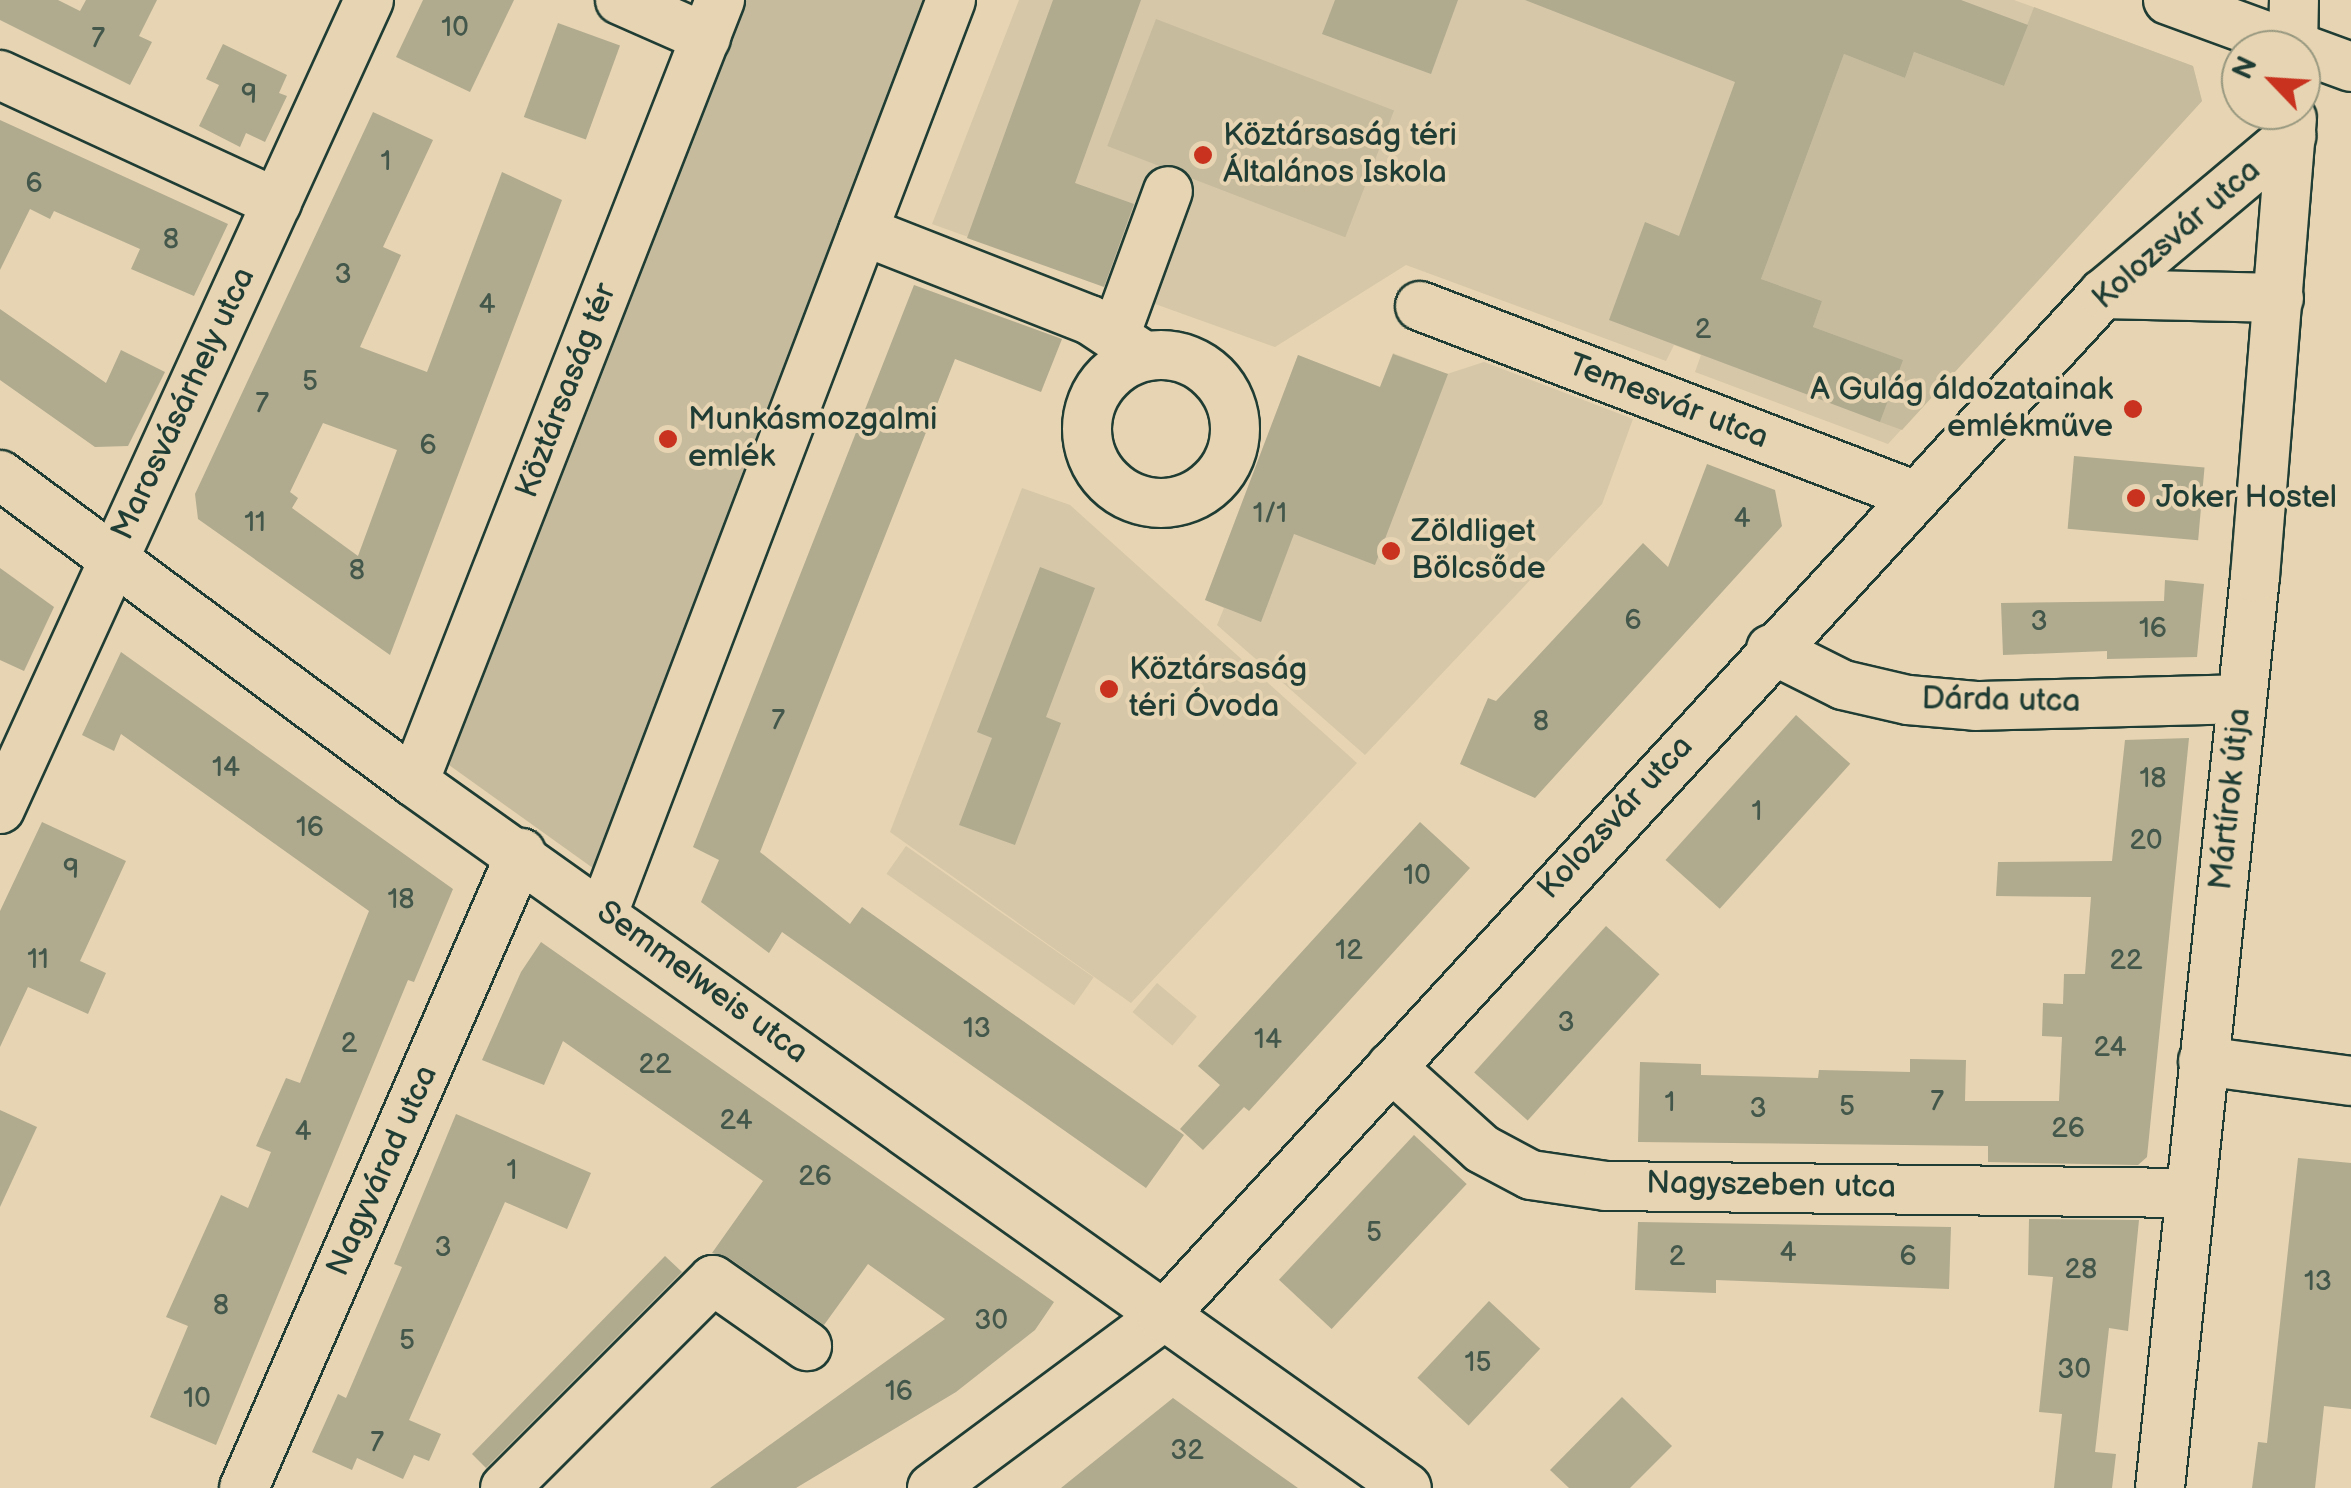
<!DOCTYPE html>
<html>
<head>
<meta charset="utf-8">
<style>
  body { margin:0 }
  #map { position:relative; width:2351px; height:1488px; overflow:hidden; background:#e7d4b2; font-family:"Balsamiq Sans",sans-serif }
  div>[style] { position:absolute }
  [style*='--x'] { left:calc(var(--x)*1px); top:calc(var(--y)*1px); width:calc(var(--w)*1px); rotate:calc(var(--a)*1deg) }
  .built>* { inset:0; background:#d6c7a8; transform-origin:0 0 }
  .green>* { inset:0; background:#c6bb9d; transform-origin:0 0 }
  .building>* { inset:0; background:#b0aa8f; transform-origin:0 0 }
  .roads { filter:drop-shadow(2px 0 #1f3d34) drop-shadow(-2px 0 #1f3d34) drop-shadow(0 2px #1f3d34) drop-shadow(0 -2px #1f3d34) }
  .minor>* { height:48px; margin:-24px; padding:0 24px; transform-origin:24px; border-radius:24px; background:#e7d4b2 }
  .minor>.ring { margin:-24px; padding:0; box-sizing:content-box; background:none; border:48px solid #e7d4b2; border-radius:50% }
  .dots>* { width:28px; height:28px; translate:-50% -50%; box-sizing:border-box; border:5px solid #e7d4b2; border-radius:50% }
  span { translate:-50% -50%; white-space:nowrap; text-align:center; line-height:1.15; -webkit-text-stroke:8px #e7d4b2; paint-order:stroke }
  .number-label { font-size:28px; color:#43584b }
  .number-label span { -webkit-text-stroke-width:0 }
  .poi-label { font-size:32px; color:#1f3d34 }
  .left { translate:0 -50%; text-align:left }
  .right { translate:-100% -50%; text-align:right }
  .street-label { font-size:32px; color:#1f3d34 }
  .north { position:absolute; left:2221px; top:30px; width:100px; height:100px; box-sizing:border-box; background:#e7d4b2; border:2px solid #979880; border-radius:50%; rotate:295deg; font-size:28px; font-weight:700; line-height:40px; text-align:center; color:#1f3d34 }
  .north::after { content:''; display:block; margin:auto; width:35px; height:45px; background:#c8321e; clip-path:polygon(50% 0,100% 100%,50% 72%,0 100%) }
</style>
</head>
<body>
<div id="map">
  <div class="built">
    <div style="clip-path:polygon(1019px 0,2014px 0,2193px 66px,2202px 101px,1888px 444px,1695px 372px,1701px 355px,1674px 345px,1666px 361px,1406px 265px,1275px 347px,932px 224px)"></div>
    <div style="clip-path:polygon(1393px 353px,1447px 374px,1484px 362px,1633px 419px,1602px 504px,1365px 755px,1217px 625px,1224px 608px,1205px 600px,1298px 355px,1380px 387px)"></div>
    <div style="clip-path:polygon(1022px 488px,1070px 505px,1357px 763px,1131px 1003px,890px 832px)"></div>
    <div style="left:906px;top:846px;width:229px;height:34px;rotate:35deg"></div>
    <div style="left:1157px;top:983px;width:52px;height:38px;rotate:40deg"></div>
  </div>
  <div class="green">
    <div style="clip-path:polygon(743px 0,926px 0,597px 871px,449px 765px)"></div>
    <div style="clip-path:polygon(2034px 7px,2193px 66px,2202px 101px,1902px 430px,1880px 422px,1902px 360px,1813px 327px,1822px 301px,1761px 279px,1844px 54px,1905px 78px,1914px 52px,2004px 86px)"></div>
    <div style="left:1156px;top:19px;width:255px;height:136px;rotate:21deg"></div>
  </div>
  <div class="building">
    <div style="clip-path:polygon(0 0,58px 0,80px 11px,86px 0,157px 0,139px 36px,152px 42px,130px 85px,0 20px)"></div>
    <div style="clip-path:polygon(423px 0,514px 0,470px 92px,396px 57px)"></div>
    <div style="clip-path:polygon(1053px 0,1141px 0,1075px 183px,1134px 204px,1104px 287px,967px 238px)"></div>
    <div style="clip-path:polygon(1335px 0,1458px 0,1431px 74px,1322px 34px)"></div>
    <div style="clip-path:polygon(1525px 0,1961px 0,2028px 25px,2004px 86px,1914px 52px,1905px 78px,1844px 54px,1761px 279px,1822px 301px,1813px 327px,1903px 360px,1880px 422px,1609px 320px,1645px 222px,1679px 236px,1735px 82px)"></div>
    <div style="left:558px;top:23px;width:66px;height:100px;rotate:20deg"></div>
    <div style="clip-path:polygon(223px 44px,287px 75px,279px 93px,287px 96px,265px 142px,246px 133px,240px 147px,199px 126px,219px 85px,206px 79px)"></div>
    <div style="clip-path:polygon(evenodd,373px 112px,433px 140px,383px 247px,401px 255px,360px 347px,427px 372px,502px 172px,562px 200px,390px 655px,198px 519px,195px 494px,373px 112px,323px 423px,397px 450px,358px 556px,292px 508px,298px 498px,290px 492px,323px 423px)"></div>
    <div style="clip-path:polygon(0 120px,228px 224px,194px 296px,131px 269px,140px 249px,54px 211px,50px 219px,30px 209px,0 270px)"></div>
    <div style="clip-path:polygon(914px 285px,1062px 339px,1041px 392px,955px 359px,760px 852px,850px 924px,862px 907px,1184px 1135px,1146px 1188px,782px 932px,769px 953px,701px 902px,719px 860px,693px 847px)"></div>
    <div style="clip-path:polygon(0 309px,106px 383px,121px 350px,165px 372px,128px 446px,95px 447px,0 380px)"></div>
    <div style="clip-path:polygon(1393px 354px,1448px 374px,1375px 565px,1294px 534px,1261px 622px,1205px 600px,1298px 355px,1380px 387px)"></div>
    <div style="left:2074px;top:456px;width:131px;height:73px;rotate:5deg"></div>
    <div style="clip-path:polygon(1707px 464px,1775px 490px,1782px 526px,1535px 798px,1460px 764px,1488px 698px,1496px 701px,1643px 543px,1668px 567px)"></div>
    <div style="clip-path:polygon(1040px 567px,1095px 588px,1046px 717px,1061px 723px,1015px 845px,959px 825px,992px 738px,977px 732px)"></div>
    <div style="clip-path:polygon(0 568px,54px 607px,24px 671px,0 660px)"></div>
    <div style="clip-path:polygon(2165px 580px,2204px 584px,2197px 657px,2107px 659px,2107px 651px,2003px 655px,2001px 603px,2164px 601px)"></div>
    <div style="clip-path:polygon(121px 652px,453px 889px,414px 982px,408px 980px,216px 1445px,150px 1417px,188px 1326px,166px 1317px,221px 1195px,248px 1208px,271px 1152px,256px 1146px,286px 1078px,300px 1083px,369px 911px,121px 734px,114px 751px,82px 735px)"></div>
    <div style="left:1796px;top:715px;width:73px;height:195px;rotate:42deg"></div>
    <div style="clip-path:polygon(2189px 738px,2147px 1157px,2138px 1165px,1988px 1162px,1988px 1146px,1638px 1142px,1640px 1062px,1701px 1064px,1701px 1075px,1818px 1078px,1819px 1070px,1910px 1072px,1910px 1059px,1966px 1060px,1965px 1101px,2059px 1101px,2062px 1037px,2042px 1036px,2043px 1003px,2063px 1004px,2064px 974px,2085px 974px,2091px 897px,1996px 896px,1998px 862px,2112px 861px,2125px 740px)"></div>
    <div style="clip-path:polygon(42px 822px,126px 861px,80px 961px,106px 973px,88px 1014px,28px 987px,0 1047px,0 911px)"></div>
    <div style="clip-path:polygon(1420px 822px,1470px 868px,1249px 1111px,1244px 1107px,1203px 1150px,1180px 1129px,1220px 1085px,1198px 1066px)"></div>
    <div style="left:1606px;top:926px;width:72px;height:197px;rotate:42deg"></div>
    <div style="clip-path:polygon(541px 942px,1054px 1302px,1035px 1330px,956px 1392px,796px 1488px,710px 1488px,945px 1319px,868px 1264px,824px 1325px,729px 1258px,712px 1253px,763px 1181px,563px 1041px,544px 1085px,482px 1060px,521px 972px)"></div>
    <div style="clip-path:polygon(0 1110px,37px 1127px,0 1207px)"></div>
    <div style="clip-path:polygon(456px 1114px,591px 1173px,567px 1229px,505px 1202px,409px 1420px,441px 1434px,429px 1461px,414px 1455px,403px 1479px,357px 1458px,352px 1470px,312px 1452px,338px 1394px,346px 1398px,402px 1267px,394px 1264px)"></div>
    <div style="left:1414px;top:1135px;width:72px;height:198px;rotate:43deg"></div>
    <div style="clip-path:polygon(2298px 1158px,2351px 1163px,2351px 1409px,2324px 1406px,2315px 1488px,2252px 1488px,2258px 1442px,2267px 1443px)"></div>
    <div style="clip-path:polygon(2029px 1219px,2139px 1220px,2128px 1331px,2109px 1328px,2095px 1452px,2116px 1454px,2112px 1488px,2054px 1488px,2062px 1414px,2039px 1412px,2053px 1277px,2028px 1275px)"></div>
    <div style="clip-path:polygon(1638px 1222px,1951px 1227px,1949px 1289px,1716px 1280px,1716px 1293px,1635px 1290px)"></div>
    <div style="clip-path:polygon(665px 1256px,682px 1272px,486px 1468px,472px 1454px)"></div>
    <div style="left:1489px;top:1301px;width:70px;height:105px;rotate:43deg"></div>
    <div style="clip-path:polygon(1622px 1397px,1672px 1446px,1630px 1488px,1569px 1488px,1550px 1470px)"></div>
    <div style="clip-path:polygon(1173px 1398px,1257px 1459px,1298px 1488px,1061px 1488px)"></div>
  </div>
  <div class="roads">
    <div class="minor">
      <div style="--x:620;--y:0;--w:94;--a:23.8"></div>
      <div style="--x:2168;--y:0;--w:195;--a:20.1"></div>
      <div style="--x:2293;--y:50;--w:50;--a:-88.9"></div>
      <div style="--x:0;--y:75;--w:305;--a:24.8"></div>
      <div style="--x:863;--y:231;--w:244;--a:21.4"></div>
      <div style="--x:1090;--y:320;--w:65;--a:33.7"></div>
      <div style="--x:2103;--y:294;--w:176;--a:1.3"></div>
      <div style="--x:1420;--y:306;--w:531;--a:20.96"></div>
      <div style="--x:1116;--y:333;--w:151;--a:-69.9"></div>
      <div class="ring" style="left:1087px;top:355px;width:100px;height:100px"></div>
      <div style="--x:0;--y:475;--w:515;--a:36.56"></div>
      <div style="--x:414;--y:782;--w:1218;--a:35.41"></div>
      <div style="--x:1771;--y:649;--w:80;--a:26.6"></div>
      <div style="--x:1843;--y:685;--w:67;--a:13"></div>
      <div style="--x:1908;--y:700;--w:68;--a:5"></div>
      <div style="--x:1976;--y:706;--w:266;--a:-1.5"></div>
      <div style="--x:414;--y:782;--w:840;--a:-68.63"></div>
      <div style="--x:0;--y:809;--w:889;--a:-65.48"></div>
      <div style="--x:604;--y:911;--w:975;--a:-69.15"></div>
      <div style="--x:2203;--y:1061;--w:149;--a:7.7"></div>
      <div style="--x:1391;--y:1067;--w:122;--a:42"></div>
      <div style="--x:1482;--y:1149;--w:55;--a:28"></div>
      <div style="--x:1531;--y:1175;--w:76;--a:8.3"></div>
      <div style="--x:1606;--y:1186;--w:584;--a:0.69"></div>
      <div style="--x:244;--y:1488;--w:693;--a:-66.43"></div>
      <div style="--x:505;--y:1488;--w:294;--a:-45"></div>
      <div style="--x:713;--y:1280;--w:115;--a:35.1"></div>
      <div style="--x:932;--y:1488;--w:287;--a:-36.6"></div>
      <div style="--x:1162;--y:1317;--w:1390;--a:-47.39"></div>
      <div style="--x:2103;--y:294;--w:246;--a:-40"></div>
      <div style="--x:2160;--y:1488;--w:916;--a:-84.05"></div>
      <div style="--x:2255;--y:577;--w:460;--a:-85.4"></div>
    </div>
  </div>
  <div class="dots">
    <div style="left:1203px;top:155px;background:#c8321e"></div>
    <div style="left:2133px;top:409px;background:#c8321e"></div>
    <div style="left:668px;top:439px;background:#c8321e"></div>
    <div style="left:2136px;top:498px;background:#c8321e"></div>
    <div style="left:1391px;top:551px;background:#c8321e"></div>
    <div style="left:1109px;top:689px;background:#c8321e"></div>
  </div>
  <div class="number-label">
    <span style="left:455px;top:28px">10</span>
    <span style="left:98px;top:39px">7</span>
    <span style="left:249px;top:95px">9</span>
    <span style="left:386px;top:162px">1</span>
    <span style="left:34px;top:184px">6</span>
    <span style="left:171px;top:240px">8</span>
    <span style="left:343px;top:275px">3</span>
    <span style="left:487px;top:305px">4</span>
    <span style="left:1703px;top:330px">2</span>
    <span style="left:310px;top:382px">5</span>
    <span style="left:262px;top:404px">7</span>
    <span style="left:428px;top:446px">6</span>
    <span style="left:1270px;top:514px">1/1</span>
    <span style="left:1742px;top:519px">4</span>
    <span style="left:255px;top:523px">11</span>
    <span style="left:357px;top:571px">8</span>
    <span style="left:1633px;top:621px">6</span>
    <span style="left:2039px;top:622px">3</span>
    <span style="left:2153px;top:629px">16</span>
    <span style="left:778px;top:721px">7</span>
    <span style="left:1541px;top:722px">8</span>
    <span style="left:226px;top:768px">14</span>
    <span style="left:2153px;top:779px">18</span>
    <span style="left:1757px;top:812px">1</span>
    <span style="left:310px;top:828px">16</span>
    <span style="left:2146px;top:841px">20</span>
    <span style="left:71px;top:870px">9</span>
    <span style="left:1417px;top:876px">10</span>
    <span style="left:401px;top:900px">18</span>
    <span style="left:1349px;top:951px">12</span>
    <span style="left:38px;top:960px">11</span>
    <span style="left:2126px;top:961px">22</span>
    <span style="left:1566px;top:1023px">3</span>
    <span style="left:977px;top:1029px">13</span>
    <span style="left:1268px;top:1040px">14</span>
    <span style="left:349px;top:1044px">2</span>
    <span style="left:2110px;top:1048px">24</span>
    <span style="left:655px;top:1065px">22</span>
    <span style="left:1937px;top:1102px">7</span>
    <span style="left:1670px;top:1103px">1</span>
    <span style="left:1847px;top:1107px">5</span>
    <span style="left:1758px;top:1109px">3</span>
    <span style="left:736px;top:1121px">24</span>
    <span style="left:2068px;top:1129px">26</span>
    <span style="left:303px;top:1132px">4</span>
    <span style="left:512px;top:1171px">1</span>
    <span style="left:815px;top:1177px">26</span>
    <span style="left:1374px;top:1233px">5</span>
    <span style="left:443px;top:1248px">3</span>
    <span style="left:1788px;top:1253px">4</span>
    <span style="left:1677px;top:1257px">2</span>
    <span style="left:1908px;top:1257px">6</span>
    <span style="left:2081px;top:1270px">28</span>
    <span style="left:2318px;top:1282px">13</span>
    <span style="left:221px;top:1306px">8</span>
    <span style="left:991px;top:1321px">30</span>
    <span style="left:407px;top:1341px">5</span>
    <span style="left:1478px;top:1363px">15</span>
    <span style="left:2074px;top:1370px">30</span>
    <span style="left:899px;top:1392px">16</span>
    <span style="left:197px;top:1399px">10</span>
    <span style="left:377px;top:1443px">7</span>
    <span style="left:1187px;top:1451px">32</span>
  </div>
  <div class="poi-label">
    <span class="left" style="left:1223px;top:155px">Köztársaság téri<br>Általános Iskola</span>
    <span class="right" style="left:2113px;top:409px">A Gulág áldozatainak<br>emlékműve</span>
    <span class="left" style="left:688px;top:439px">Munkásmozgalmi<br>emlék</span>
    <span class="left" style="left:2156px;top:498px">Joker Hostel</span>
    <span class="left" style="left:1411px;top:551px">Zöldliget<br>Bölcsőde</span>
    <span class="left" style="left:1129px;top:689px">Köztársaság<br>téri Óvoda</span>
  </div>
  <div class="street-label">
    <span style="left:2177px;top:235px;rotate:-41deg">Kolozsvár utca</span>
    <span style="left:567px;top:391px;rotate:-69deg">Köztársaság tér</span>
    <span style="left:1668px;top:402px;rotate:21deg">Temesvár utca</span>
    <span style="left:184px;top:404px;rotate:-65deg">Marosvásárhely utca</span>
    <span style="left:2001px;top:701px;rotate:1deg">Dárda utca</span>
    <span style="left:2231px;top:799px;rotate:-84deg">Mártírok útja</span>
    <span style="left:1616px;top:818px;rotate:-47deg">Kolozsvár utca</span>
    <span style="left:702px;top:983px;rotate:36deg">Semmelweis utca</span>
    <span style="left:383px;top:1171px;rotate:-66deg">Nagyvárad utca</span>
    <span style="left:1771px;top:1186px;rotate:1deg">Nagyszeben utca</span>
  </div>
  <div class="north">N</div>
</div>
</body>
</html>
